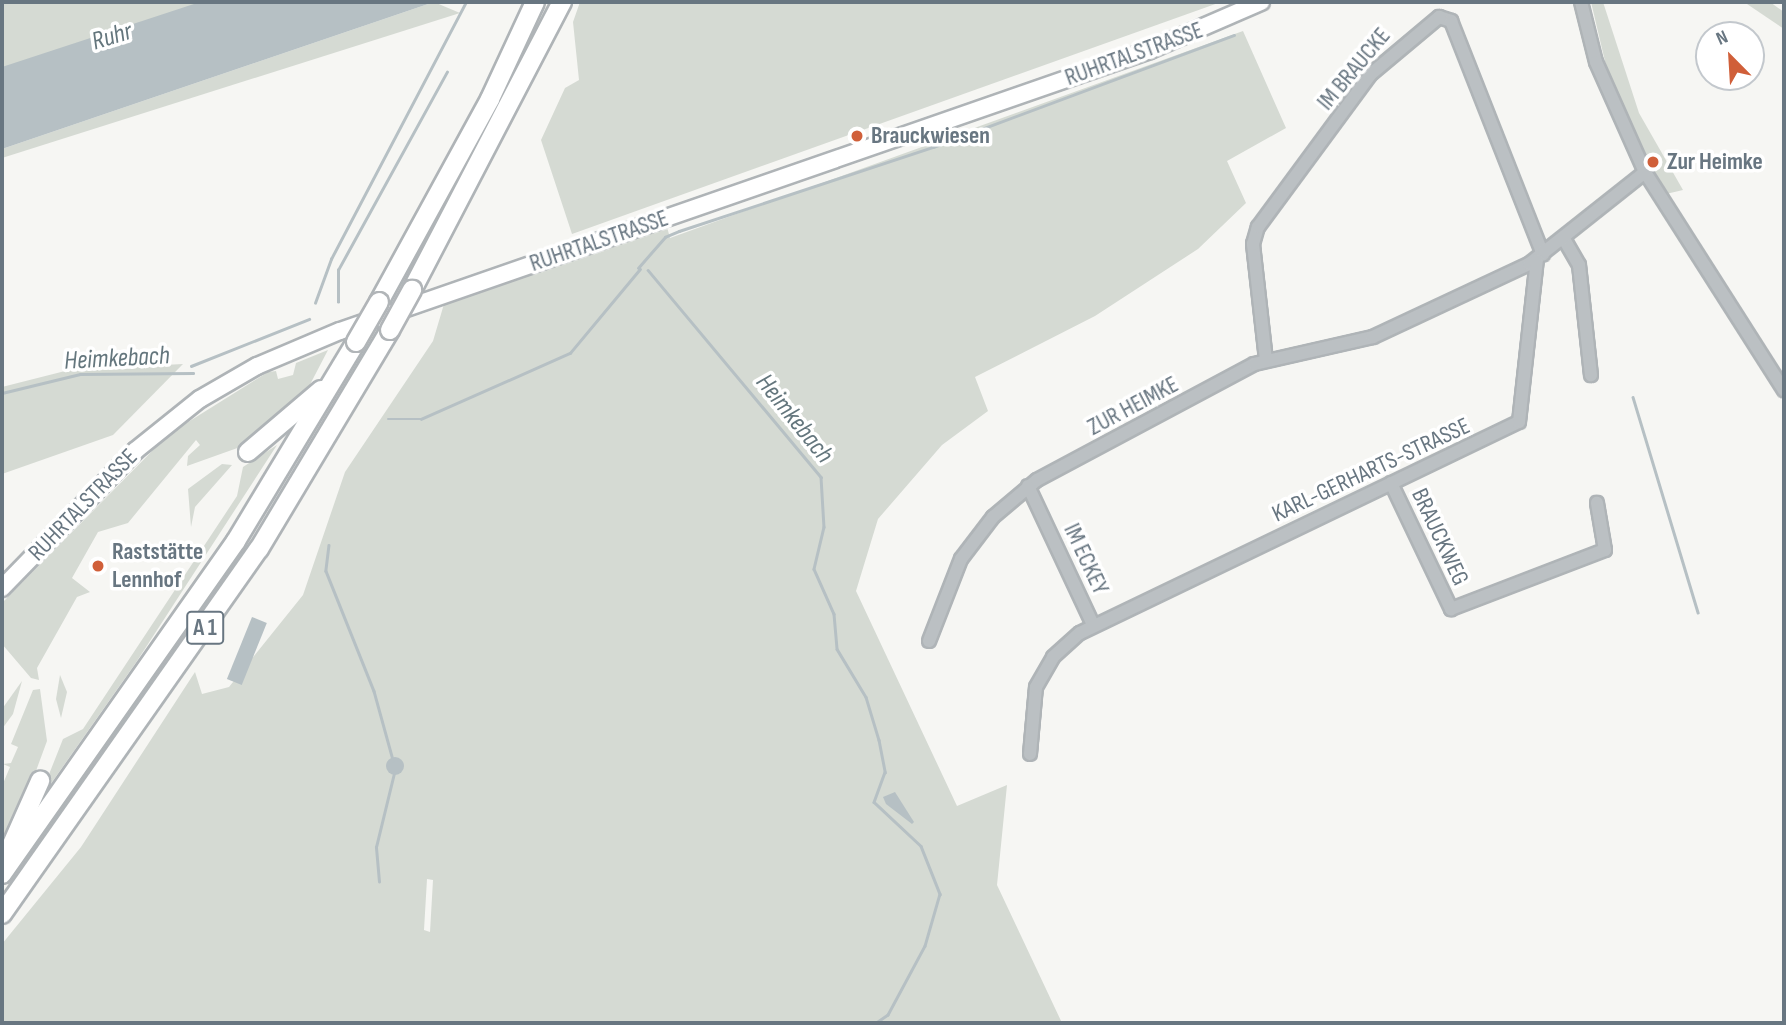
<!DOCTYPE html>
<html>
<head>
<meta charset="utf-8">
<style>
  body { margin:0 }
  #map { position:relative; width:1786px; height:1025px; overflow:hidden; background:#f6f6f3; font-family:"Sofia Sans Condensed",sans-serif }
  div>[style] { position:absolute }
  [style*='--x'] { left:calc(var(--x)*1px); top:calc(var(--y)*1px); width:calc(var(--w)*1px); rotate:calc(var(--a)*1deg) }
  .green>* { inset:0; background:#d5dad3 }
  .water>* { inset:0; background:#b6c0c4; transform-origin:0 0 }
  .round { border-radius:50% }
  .stream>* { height:2.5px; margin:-1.25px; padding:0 1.25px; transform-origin:1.25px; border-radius:1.25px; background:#b6c0c4 }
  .roads { filter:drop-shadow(2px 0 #afb4b7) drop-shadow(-2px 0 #afb4b7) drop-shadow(0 2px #afb4b7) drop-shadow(0 -2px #afb4b7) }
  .minor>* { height:12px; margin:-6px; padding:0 6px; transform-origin:6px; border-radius:6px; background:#bbc0c3 }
  .major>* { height:16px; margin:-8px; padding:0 8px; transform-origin:8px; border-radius:8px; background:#fff }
  .highway>* { height:18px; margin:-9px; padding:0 9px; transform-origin:9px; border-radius:9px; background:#fff }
  .bridges { filter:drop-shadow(2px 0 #b1b5b8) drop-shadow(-2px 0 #b1b5b8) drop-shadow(0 2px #b1b5b8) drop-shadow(0 -2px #b1b5b8) }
  .highway-bridge>* { height:18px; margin:-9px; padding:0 9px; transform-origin:9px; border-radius:9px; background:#fff }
  .dots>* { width:19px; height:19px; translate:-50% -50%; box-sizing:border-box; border:4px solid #fff; border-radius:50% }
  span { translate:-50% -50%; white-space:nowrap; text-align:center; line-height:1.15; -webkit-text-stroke:7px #fff; paint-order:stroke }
  .shield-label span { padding:2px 5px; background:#fff; border:2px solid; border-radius:5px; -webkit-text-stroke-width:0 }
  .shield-label { font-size:23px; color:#687681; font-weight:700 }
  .street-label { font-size:24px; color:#687681 }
  .poi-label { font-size:24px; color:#687681; font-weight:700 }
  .left { translate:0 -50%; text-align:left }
  .water-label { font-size:26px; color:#64767d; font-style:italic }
  .frame { position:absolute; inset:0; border:4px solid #687681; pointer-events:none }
  .north { position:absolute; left:1695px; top:21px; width:70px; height:70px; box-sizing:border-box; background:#fff; border:2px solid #c3c8cd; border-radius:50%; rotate:336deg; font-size:19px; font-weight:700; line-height:28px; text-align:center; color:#687681 }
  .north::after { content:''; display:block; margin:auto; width:24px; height:32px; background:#d05f39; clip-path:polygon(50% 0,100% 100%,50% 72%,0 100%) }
</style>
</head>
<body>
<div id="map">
  <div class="green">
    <div style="clip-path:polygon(2px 2px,266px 2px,2px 87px)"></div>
    <div style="clip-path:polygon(434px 2px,460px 13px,2px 158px,2px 149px)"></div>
    <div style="clip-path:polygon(580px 2px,1221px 2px,572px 234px,541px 140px,565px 88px,579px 80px,573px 22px)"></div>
    <div style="clip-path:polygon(1591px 2px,1603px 2px,1639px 113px,1683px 190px,1666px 194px,1633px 134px,1608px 74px)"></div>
    <div style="clip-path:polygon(1744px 2px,1770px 2px,1784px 12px,1784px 29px)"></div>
    <div style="clip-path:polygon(evenodd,1243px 31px,1286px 128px,1227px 161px,1246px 203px,1198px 249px,1095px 316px,975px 377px,988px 411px,942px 445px,878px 519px,856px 591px,957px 806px,1007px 785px,997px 885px,1062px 1023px,2px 1023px,2px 944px,81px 847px,195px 672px,202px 694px,229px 687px,303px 595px,345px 472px,433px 341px,444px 304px,667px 227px,670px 238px,1243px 31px,427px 879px,433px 880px,430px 932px,424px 930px,427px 879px)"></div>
    <div style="clip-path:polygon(328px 350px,303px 398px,243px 446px,187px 466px,188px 456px,200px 445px,196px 440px,128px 523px,98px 532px,72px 578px,90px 592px,77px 597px,37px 668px,39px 680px,31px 678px,2px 644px,2px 603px,169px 434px,268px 372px,276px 371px,278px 379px,293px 375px,296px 363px)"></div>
    <div style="clip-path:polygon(183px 364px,113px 435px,2px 474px,2px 387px,69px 370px)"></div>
    <div style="clip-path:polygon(277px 445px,137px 661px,38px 802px,63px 739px,83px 729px,237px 496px,243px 467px)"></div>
    <div style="clip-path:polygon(222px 464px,232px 465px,195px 507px,191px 527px,188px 489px)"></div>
    <div style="clip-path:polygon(60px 675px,67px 692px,61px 718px,56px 699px)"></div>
    <div style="clip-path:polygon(22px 681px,13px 714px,2px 729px,2px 709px)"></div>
    <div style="clip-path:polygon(40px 689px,47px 741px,19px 817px,2px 843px,2px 786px,10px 767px,3px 764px,11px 763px,18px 747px,11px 744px,33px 690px)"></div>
  </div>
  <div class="water">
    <div style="clip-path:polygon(200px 2px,434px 2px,2px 149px,2px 67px)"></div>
    <div style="left:252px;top:617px;width:16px;height:67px;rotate:22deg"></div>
    <div class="round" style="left:386px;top:757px;width:18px;height:18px"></div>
    <div style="clip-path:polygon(895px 792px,914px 822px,912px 824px,886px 804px,883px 797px)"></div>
  </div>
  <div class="stream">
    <div style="--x:638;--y:268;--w:41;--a:-48.9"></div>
    <div style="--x:665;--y:237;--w:15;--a:-23"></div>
    <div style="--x:679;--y:231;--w:268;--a:-18.3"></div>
    <div style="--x:933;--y:147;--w:321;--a:-20.4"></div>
    <div style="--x:648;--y:270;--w:270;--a:50.1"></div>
    <div style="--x:821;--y:477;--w:50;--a:86.6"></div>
    <div style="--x:824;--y:527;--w:43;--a:103.4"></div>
    <div style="--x:814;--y:569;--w:49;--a:66"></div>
    <div style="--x:834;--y:614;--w:35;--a:85"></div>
    <div style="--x:837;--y:649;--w:56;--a:58.9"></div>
    <div style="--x:866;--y:697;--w:45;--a:73.2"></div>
    <div style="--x:879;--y:740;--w:33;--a:79"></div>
    <div style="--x:885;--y:772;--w:32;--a:110"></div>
    <div style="--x:874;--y:802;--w:64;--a:43.1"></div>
    <div style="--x:921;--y:846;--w:52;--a:68.4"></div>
    <div style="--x:940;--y:894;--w:54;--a:106.1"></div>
    <div style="--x:925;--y:946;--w:78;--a:118.2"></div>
    <div style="--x:888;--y:1015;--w:14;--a:146"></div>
    <div style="--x:338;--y:302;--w:32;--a:-90"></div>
    <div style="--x:338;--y:270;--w:226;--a:-61.2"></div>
    <div style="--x:315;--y:303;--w:47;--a:-70"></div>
    <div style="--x:331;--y:259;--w:290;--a:-62.3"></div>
    <div style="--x:191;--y:366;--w:127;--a:-21.7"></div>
    <div style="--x:2;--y:393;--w:80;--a:-13.7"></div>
    <div style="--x:80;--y:374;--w:113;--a:-0.5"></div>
    <div style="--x:1633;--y:397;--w:225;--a:73.2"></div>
    <div style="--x:388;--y:419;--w:33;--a:0"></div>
    <div style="--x:421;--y:419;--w:163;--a:-23.9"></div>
    <div style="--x:570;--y:353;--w:109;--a:-50.2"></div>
    <div style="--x:329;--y:545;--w:26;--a:97"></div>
    <div style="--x:326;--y:571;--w:129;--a:68.2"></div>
    <div style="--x:374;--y:691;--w:72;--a:74.6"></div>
    <div style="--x:379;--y:882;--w:35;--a:-95"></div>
    <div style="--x:376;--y:847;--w:76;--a:-76.3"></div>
  </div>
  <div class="roads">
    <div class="minor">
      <div style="--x:1581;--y:2;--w:62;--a:76"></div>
      <div style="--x:1596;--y:62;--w:120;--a:66"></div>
      <div style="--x:1645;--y:172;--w:259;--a:57.5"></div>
      <div style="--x:1564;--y:239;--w:30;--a:60"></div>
      <div style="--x:1579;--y:265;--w:111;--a:83.8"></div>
      <div style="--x:1266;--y:360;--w:117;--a:-96.4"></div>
      <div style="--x:1253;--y:244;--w:18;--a:-74"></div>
      <div style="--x:1258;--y:227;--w:190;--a:-53.6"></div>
      <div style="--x:1371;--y:74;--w:89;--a:-40"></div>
      <div style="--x:1439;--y:17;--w:13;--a:18"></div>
      <div style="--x:1451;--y:21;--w:251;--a:68.5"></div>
      <div style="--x:1391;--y:483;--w:140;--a:64.5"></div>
      <div style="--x:1451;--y:609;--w:165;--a:-21"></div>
      <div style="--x:1605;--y:550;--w:48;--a:-99.7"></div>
      <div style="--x:1028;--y:486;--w:153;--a:64.9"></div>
      <div style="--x:929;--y:641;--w:88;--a:-68.7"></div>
      <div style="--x:961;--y:559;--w:53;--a:-52.7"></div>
      <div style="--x:993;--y:517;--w:57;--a:-40.1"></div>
      <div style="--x:1037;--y:480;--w:246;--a:-28.1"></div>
      <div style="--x:1254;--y:364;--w:122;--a:-12.8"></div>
      <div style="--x:1373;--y:337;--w:172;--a:-25.1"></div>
      <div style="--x:1529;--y:264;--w:148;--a:-38.4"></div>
      <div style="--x:1030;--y:754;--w:67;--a:-84.9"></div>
      <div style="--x:1036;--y:687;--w:34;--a:-60"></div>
      <div style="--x:1053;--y:657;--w:36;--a:-42"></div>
      <div style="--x:1080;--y:633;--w:487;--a:-25.7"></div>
      <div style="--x:1519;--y:422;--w:163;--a:-83.7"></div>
    </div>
    <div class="major">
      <div style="--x:2;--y:588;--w:191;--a:-45.8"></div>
      <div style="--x:135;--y:451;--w:83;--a:-38.7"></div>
      <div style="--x:200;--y:399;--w:66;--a:-30.1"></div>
      <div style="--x:257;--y:366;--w:90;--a:-22.9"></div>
      <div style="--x:340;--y:331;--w:857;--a:-19.13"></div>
      <div style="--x:1150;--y:50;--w:121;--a:-23.4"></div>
    </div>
    <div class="highway">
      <div style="--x:412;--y:290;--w:325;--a:-62.5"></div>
      <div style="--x:379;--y:302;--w:231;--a:-61.3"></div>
      <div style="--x:490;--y:99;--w:107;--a:-65.1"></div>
      <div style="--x:248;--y:452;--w:96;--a:-40.3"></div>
      <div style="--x:9;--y:851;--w:77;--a:-66.1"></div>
      <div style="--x:2;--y:874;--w:407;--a:-54.9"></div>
      <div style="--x:236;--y:541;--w:232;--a:-58.9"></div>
      <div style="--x:2;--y:914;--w:446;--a:-54.9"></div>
      <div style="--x:259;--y:549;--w:255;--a:-59.1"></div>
    </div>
  </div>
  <div class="bridges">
    <div class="highway-bridge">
      <div style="--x:390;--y:330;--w:46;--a:-61.2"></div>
      <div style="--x:356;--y:342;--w:46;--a:-60.1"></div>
    </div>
  </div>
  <div class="dots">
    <div style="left:857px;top:136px;background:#d05f39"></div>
    <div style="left:1653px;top:162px;background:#d05f39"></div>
    <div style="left:98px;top:566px;background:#d05f39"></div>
  </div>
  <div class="shield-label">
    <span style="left:205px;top:628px">A 1</span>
  </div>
  <div class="street-label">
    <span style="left:1134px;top:54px;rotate:-20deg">RUHRTALSTRASSE</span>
    <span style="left:1354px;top:69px;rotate:-50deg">IM BRAUCKE</span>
    <span style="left:599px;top:241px;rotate:-19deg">RUHRTALSTRASSE</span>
    <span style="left:1133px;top:406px;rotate:-28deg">ZUR HEIMKE</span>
    <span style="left:1371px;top:470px;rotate:-25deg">KARL-GERHARTS-STRASSE</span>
    <span style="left:83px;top:505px;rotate:-46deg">RUHRTALSTRASSE</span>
    <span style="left:1440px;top:537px;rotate:65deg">BRAUCKWEG</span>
    <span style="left:1086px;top:559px;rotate:65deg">IM ECKEY</span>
  </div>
  <div class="poi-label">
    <span class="left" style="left:871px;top:136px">Brauckwiesen</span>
    <span class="left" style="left:1667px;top:162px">Zur Heimke</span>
    <span class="left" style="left:112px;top:566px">Raststätte<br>Lennhof</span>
  </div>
  <div class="water-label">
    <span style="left:112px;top:37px;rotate:-17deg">Ruhr</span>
    <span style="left:117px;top:359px;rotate:-3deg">Heimkebach</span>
    <span style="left:794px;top:419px;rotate:51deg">Heimkebach</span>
  </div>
  <div class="frame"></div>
  <div class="north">N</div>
</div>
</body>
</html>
